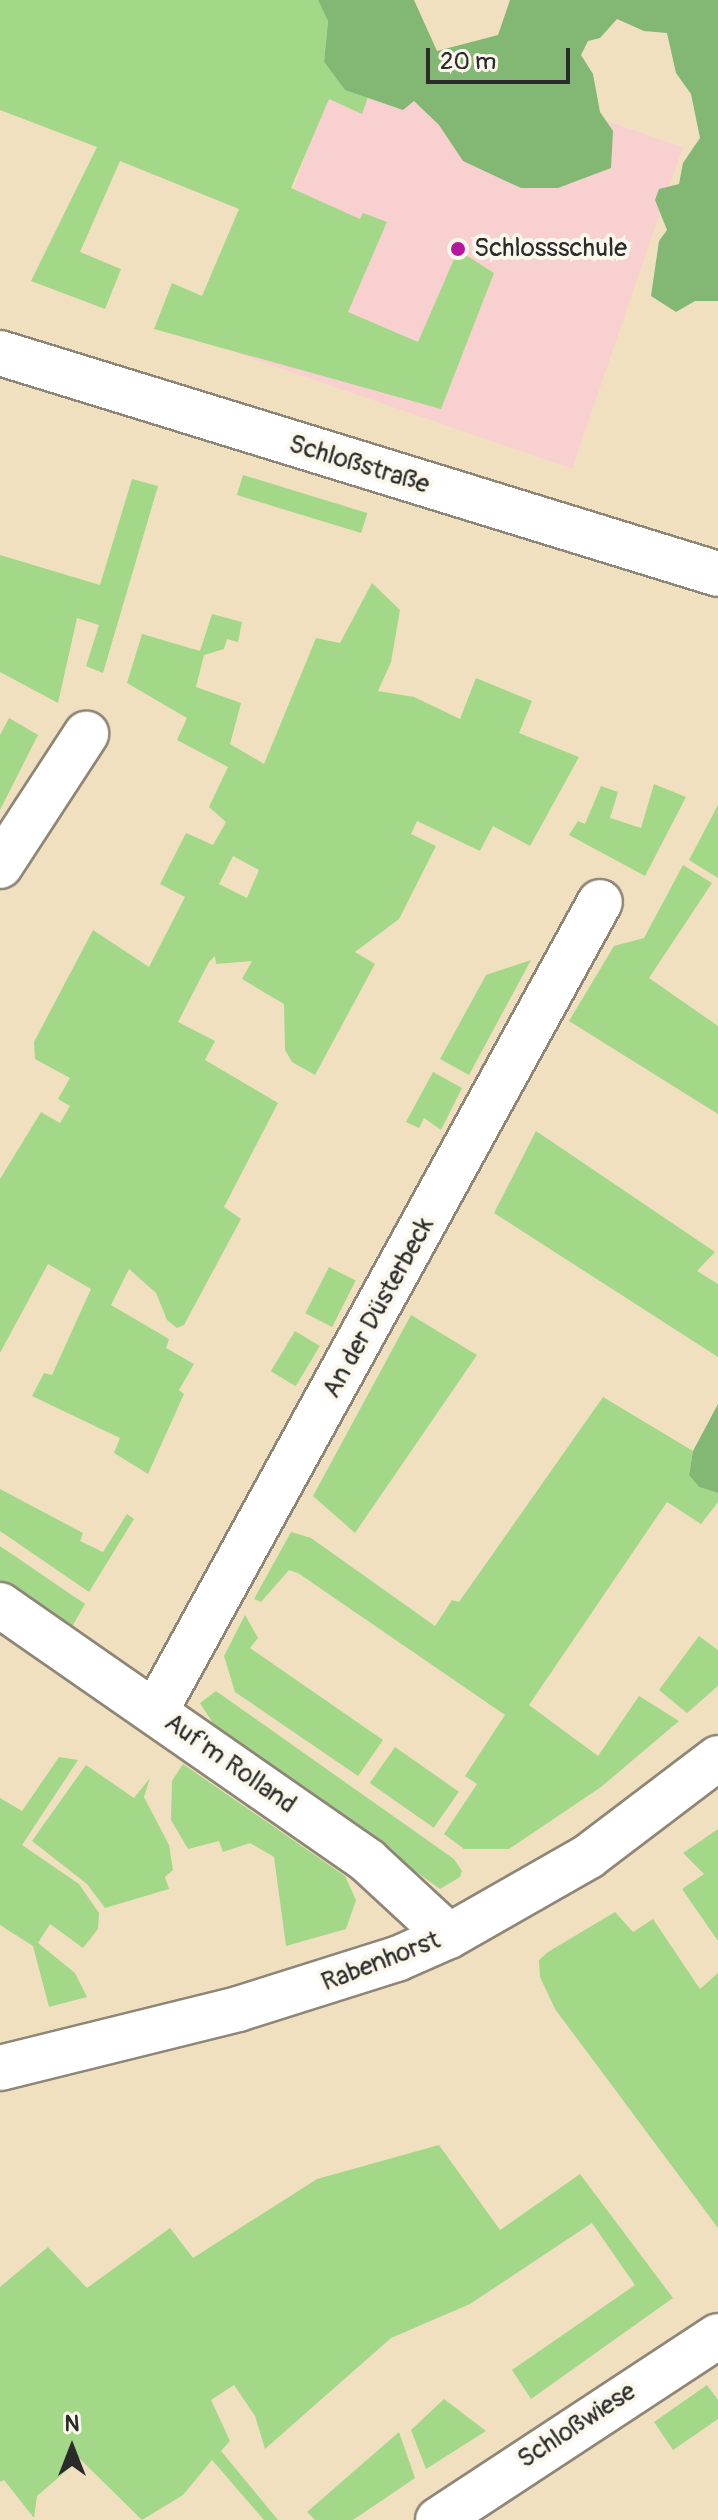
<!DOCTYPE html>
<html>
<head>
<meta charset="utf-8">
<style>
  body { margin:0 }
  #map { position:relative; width:718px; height:2520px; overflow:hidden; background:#f0e0c0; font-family:Pangolin,sans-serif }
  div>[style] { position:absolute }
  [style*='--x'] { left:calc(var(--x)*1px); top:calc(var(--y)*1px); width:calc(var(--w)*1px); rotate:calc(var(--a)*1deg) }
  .built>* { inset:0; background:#f7d0cf; transform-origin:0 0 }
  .green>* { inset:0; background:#a3d888; transform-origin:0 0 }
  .forest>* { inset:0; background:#82b874 }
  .roads { filter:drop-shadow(2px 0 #8e8676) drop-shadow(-2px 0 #8e8676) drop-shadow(0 2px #8e8676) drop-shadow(0 -2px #8e8676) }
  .minor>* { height:44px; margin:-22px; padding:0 22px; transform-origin:22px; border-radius:22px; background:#fff }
  .tertiary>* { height:44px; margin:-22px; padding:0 22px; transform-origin:22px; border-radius:22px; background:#fff }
  .dots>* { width:22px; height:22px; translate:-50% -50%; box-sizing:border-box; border:4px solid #fbf7ec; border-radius:50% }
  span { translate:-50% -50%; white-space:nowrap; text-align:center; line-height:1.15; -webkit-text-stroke:8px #fbf7ec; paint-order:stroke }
  .poi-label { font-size:26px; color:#2b2b2b }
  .left { translate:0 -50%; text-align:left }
  .street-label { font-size:26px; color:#2b2b2b }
  .north { position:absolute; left:32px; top:2408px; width:80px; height:80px; -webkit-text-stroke:6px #fbf7ec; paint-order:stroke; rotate:0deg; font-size:22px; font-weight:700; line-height:32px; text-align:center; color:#2b2b2b }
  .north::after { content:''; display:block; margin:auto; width:28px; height:36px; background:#2b2b2b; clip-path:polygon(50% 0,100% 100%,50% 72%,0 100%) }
  .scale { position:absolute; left:426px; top:48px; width:144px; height:36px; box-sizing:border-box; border:4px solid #2b2b2b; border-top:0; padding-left:10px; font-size:24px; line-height:28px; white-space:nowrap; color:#2b2b2b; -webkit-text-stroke:6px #fbf7ec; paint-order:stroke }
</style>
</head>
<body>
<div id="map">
  <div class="built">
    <div style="left:348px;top:32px;width:354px;height:340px;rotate:19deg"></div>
  </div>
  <div class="green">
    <div style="clip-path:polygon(0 0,318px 0,328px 20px,324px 62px,345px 90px,368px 97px,362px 114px,329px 99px,291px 188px,360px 219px,363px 213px,387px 222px,348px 312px,418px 342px,458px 250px,494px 273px,441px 409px,154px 329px,172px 283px,202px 296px,239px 209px,120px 161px,80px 252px,121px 269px,105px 309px,31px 281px,97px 147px,0 110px)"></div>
    <div style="left:243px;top:475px;width:130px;height:21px;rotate:17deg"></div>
    <div style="clip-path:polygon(132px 479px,158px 486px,103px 673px,86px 666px,99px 625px,77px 618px,58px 703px,0 672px,0 555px,100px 585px)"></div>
    <div style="clip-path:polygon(evenodd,372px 583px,400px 610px,391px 662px,378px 691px,414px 697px,460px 719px,476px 678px,532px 701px,519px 733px,579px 757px,530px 846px,493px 826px,480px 851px,417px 821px,411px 834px,436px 846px,399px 919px,355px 952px,375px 964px,315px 1075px,292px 1062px,285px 1050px,284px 1004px,242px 979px,252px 961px,216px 964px,215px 956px,209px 962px,178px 1022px,215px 1041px,205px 1060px,278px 1103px,224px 1207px,241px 1219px,184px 1325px,177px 1328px,167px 1320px,156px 1293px,129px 1269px,111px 1305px,169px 1339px,166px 1348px,194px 1364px,179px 1390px,184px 1394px,148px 1474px,114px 1453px,120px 1438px,32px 1396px,44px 1373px,52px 1375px,91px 1289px,48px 1264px,0 1353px,0 1179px,41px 1112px,60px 1123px,70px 1106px,58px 1099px,70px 1078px,35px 1059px,34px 1042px,93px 930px,149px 967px,185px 897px,160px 884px,186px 833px,213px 845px,226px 822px,209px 807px,228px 767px,177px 740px,187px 718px,127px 683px,142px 634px,200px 651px,212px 614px,242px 622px,238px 642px,227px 639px,224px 649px,204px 655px,196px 687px,241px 703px,230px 744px,264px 764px,316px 638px,340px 643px,372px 583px,233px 856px,259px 870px,247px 898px,219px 884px,233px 856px)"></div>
    <div style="clip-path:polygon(9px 718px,38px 735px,0 810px,0 735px)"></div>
    <div style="clip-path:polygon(654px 784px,686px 797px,645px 876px,569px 835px,578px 821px,585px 824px,601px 786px,618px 792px,610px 818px,641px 828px)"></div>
    <div style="clip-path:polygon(718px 805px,718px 878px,689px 860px)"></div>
    <div style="clip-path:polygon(683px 865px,712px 883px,649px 978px,718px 1026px,718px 1114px,569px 1021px,614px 946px,644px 938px)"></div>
    <div style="clip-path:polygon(531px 960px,469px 1075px,440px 1059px,486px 975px)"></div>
    <div style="clip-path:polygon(433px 1072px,462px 1088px,441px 1130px,424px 1118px,419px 1128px,406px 1122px)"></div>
    <div style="clip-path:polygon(536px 1131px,715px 1252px,697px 1271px,718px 1284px,718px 1357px,494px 1213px)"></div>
    <div style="left:329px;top:1267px;width:30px;height:52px;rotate:27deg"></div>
    <div style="clip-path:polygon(411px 1315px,477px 1355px,355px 1533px,313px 1496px)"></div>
    <div style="left:295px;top:1331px;width:29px;height:47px;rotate:31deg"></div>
    <div style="clip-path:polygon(603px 1397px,693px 1451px,689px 1475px,699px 1487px,718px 1493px,718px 1502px,701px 1524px,667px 1502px,529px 1705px,598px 1756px,639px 1696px,679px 1721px,601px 1787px,509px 1849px,464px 1849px,444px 1834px,477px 1784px,465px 1776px,505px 1715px,298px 1573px,289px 1570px,261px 1602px,254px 1599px,291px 1532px,311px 1538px,435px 1626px,452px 1600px,459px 1602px)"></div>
    <div style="clip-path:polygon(0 1489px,83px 1533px,80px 1541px,103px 1552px,127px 1514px,134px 1519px,89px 1592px,0 1531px)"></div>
    <div style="clip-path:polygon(0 1546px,85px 1604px,69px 1632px,0 1583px)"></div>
    <div style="clip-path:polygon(245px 1615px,258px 1638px,250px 1648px,383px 1740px,358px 1776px,235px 1692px,224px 1656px)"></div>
    <div style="clip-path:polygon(699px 1636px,718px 1650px,718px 1686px,687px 1713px,659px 1690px)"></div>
    <div style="clip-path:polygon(216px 1691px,454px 1859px,462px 1871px,460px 1877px,440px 1889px,216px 1728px,200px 1703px)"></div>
    <div style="left:395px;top:1747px;width:78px;height:44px;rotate:35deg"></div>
    <div style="clip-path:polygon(59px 1757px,78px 1760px,22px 1845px,79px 1884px,99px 1913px,98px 1929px,83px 1948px,50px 1924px,38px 1943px,75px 1973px,87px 1997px,49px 2007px,33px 1946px,0 1925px,0 1798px,22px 1811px)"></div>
    <div style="clip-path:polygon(183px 1764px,345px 1876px,356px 1900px,346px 1929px,286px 1946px,274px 1857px,250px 1843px,223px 1852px,219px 1841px,188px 1849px,171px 1820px,172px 1781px)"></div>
    <div style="clip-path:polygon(86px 1765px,134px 1798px,150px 1778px,144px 1797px,169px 1845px,173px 1870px,165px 1877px,169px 1889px,105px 1908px,87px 1884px,32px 1841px)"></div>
    <div style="clip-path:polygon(718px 1829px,718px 1941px,682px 1889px,704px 1874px,683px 1853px)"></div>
    <div style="clip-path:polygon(615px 1912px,633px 1932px,653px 1919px,700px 1989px,718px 1973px,718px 2228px,555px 2009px,540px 1977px,539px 1960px,548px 1952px)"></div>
    <div style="clip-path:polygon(439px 2145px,500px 2230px,580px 2174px,673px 2298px,531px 2399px,512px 2370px,635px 2285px,592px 2223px,470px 2304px,391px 2338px,265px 2449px,255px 2416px,234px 2385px,211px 2400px,230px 2441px,221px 2451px,278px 2520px,264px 2520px,212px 2460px,183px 2495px,142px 2520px,80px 2459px,37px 2496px,34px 2518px,4px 2480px,0 2482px,0 2287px,48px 2247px,87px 2288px,170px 2228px,193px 2258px,317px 2179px)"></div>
    <div style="clip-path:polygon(707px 2385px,718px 2400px,718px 2419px,673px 2450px,654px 2422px)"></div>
    <div style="clip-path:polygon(444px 2399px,486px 2431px,426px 2469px,411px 2430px)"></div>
    <div style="clip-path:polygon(399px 2432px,415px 2478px,353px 2520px,315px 2520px,307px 2512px)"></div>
  </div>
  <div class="forest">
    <div style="clip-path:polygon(318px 0,414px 0,437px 51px,498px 35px,510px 0,718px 0,718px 301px,695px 301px,676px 312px,651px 296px,659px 241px,667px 230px,655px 200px,659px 189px,679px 184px,683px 163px,700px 138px,691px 94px,676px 73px,667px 33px,644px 31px,617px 19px,600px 38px,588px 41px,581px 55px,593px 74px,600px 112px,613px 131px,611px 168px,558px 188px,521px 188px,463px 161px,439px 125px,414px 101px,403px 110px,345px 90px,324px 62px,328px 21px)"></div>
    <div style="clip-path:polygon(718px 1404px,718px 1493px,699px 1487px,689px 1475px,693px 1451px)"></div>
  </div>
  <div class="roads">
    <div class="minor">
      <div style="--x:0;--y:866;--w:158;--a:-56.9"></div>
      <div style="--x:0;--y:1605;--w:448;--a:34.8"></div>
      <div style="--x:368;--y:1861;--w:110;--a:42.8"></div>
      <div style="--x:155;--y:1712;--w:924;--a:-61.22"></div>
      <div style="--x:0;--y:2068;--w:245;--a:-13.9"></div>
      <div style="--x:238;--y:2009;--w:167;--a:-17.5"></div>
      <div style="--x:397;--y:1959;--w:57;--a:-23.9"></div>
      <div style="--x:449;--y:1936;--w:161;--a:-29.7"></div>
      <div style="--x:589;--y:1856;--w:162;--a:-37.2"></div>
      <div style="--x:438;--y:2520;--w:335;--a:-33.3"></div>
    </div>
    <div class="tertiary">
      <div style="--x:0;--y:353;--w:751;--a:17.11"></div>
    </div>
  </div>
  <div class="dots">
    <div style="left:458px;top:249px;background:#b5179e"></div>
  </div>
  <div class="poi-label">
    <span class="left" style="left:474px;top:249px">Schlossschule</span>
  </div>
  <div class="street-label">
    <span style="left:359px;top:465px;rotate:17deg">Schloßstraße</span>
    <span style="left:379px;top:1308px;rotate:-61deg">An der Düsterbeck</span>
    <span style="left:230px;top:1764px;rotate:35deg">Auf'm Rolland</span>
    <span style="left:381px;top:1962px;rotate:-21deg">Rabenhorst</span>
    <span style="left:577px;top:2426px;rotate:-33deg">Schloßwiese</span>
  </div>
  <div class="north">N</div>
  <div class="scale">20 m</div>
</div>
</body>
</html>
